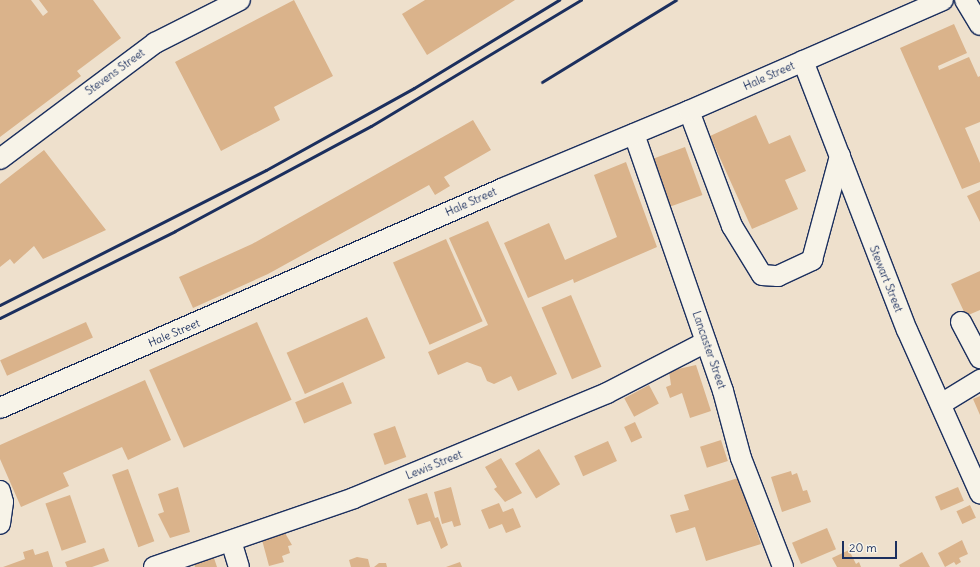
<!DOCTYPE html>
<html>
<head>
<meta charset="utf-8">
<style>
  body { margin:0 }
  #map { position:relative; width:980px; height:567px; overflow:hidden; background:#eee0cc; font-family:Delius,sans-serif }
  div>[style] { position:absolute }
  [style*='--x'] { left:calc(var(--x)*1px); top:calc(var(--y)*1px); width:calc(var(--w)*1px); rotate:calc(var(--a)*1deg) }
  .building>* { inset:0; background:#dab38b; transform-origin:0 0 }
  .roads { filter:drop-shadow(1px 0 #1b2f5e) drop-shadow(-1px 0 #1b2f5e) drop-shadow(0 1px #1b2f5e) drop-shadow(0 -1px #1b2f5e) }
  .minor>* { height:20px; margin:-10px; padding:0 10px; transform-origin:10px; border-radius:10px; background:#f7f3e8 }
  .rail>* { height:3px; margin:-1.5px; padding:0 1.5px; transform-origin:1.5px; border-radius:1.5px; background:#1b2f5e }
  span { translate:-50% -50%; white-space:nowrap; text-align:center; line-height:1.15; -webkit-text-stroke:4px #f7f3e8; paint-order:stroke }
  .street-label { font-size:11px; color:#1b2f5e }
  .scale { position:absolute; left:842px; top:541px; width:55px; height:18px; box-sizing:border-box; border:2px solid #1b2f5e; border-top:0; padding-left:5px; font-size:12px; line-height:14px; white-space:nowrap; color:#1b2f5e; -webkit-text-stroke:3px #f7f3e8; paint-order:stroke }
</style>
</head>
<body>
<div id="map">
  <div class="building">
    <div style="clip-path:polygon(0 0,31px 0,43px 16px,48px 12px,39px 0,93px 0,121px 38px,77px 71px,81px 76px,0 137px)"></div>
    <div style="clip-path:polygon(294px 0,333px 76px,274px 107px,280px 120px,221px 151px,175px 62px)"></div>
    <div style="clip-path:polygon(425px 0,515px 0,427px 55px,402px 14px)"></div>
    <div style="clip-path:polygon(954px 24px,967px 53px,938px 66px,939px 70px,969px 57px,978px 77px,980px 76px,980px 122px,965px 128px,980px 163px,980px 182px,962px 189px,900px 48px)"></div>
    <div style="clip-path:polygon(756px 115px,769px 144px,790px 135px,806px 171px,785px 180px,798px 209px,752px 229px,710px 136px)"></div>
    <div style="clip-path:polygon(473px 120px,491px 150px,444px 177px,450px 186px,435px 195px,429px 185px,268px 274px,193px 308px,179px 277px,252px 244px)"></div>
    <div style="left:685px;top:147px;width:51px;height:34px;rotate:70deg"></div>
    <div style="clip-path:polygon(44px 150px,106px 230px,43px 259px,34px 246px,14px 264px,10px 259px,0 267px,0 184px)"></div>
    <div style="clip-path:polygon(626px 162px,657px 247px,574px 283px,573px 279px,528px 298px,504px 243px,549px 223px,565px 260px,617px 237px,594px 175px)"></div>
    <div style="clip-path:polygon(980px 190px,980px 222px,967px 196px)"></div>
    <div style="clip-path:polygon(488px 221px,557px 374px,518px 391px,511px 376px,494px 384px,487px 381px,481px 367px,467px 362px,438px 375px,428px 352px,488px 325px,449px 238px)"></div>
    <div style="left:446px;top:239px;width:90px;height:58px;rotate:66deg"></div>
    <div style="clip-path:polygon(980px 271px,980px 310px,966px 316px,951px 284px)"></div>
    <div style="left:571px;top:295px;width:78px;height:32px;rotate:67deg"></div>
    <div style="left:367px;top:317px;width:45px;height:88px;rotate:66deg"></div>
    <div style="left:86px;top:322px;width:17px;height:94px;rotate:66deg"></div>
    <div style="left:257px;top:322px;width:85px;height:118px;rotate:66deg"></div>
    <div style="clip-path:polygon(696px 365px,711px 411px,690px 418px,682px 393px,670px 398px,666px 387px,671px 385px,669px 371px)"></div>
    <div style="clip-path:polygon(145px 380px,171px 440px,128px 460px,122px 447px,63px 473px,69px 486px,21px 507px,0 459px,0 445px)"></div>
    <div style="left:343px;top:382px;width:23px;height:52px;rotate:67deg"></div>
    <div style="left:649px;top:385px;width:21px;height:28px;rotate:62deg"></div>
    <div style="clip-path:polygon(980px 396px,980px 415px,973px 399px)"></div>
    <div style="left:635px;top:422px;width:17px;height:12px;rotate:65deg"></div>
    <div style="left:395px;top:426px;width:33px;height:23px;rotate:70deg"></div>
    <div style="left:721px;top:440px;width:22px;height:22px;rotate:72deg"></div>
    <div style="left:608px;top:441px;width:22px;height:37px;rotate:66deg"></div>
    <div style="left:539px;top:449px;width:41px;height:28px;rotate:59deg"></div>
    <div style="clip-path:polygon(501px 458px,522px 493px,505px 502px,494px 489px,497px 487px,485px 467px)"></div>
    <div style="left:128px;top:469px;width:77px;height:17px;rotate:70deg"></div>
    <div style="clip-path:polygon(791px 471px,792px 475px,797px 473px,803px 491px,807px 490px,811px 502px,782px 512px,771px 477px)"></div>
    <div style="clip-path:polygon(738px 478px,761px 544px,706px 561px,695px 527px,676px 533px,670px 515px,689px 510px,684px 495px)"></div>
    <div style="clip-path:polygon(178px 487px,190px 532px,170px 538px,158px 514px,164px 512px,158px 494px)"></div>
    <div style="clip-path:polygon(451px 487px,461px 525px,454px 527px,452px 521px,442px 524px,434px 492px)"></div>
    <div style="left:958px;top:487px;width:15px;height:25px;rotate:67deg"></div>
    <div style="clip-path:polygon(427px 493px,435px 518px,438px 517px,448px 545px,441px 549px,430px 521px,417px 525px,408px 499px)"></div>
    <div style="left:70px;top:495px;width:50px;height:26px;rotate:71deg"></div>
    <div style="clip-path:polygon(499px 503px,503px 512px,513px 508px,521px 527px,506px 533px,502px 524px,489px 529px,481px 510px)"></div>
    <div style="left:970px;top:505px;width:14px;height:15px;rotate:65deg"></div>
    <div style="left:827px;top:528px;width:23px;height:38px;rotate:67deg"></div>
    <div style="clip-path:polygon(285px 533px,292px 545px,288px 546px,290px 553px,282px 556px,284px 562px,269px 566px,262px 540px)"></div>
    <div style="clip-path:polygon(962px 540px,968px 554px,959px 558px,961px 562px,956px 565px,954px 562px,945px 567px,938px 553px)"></div>
    <div style="clip-path:polygon(104px 548px,109px 561px,92px 567px,67px 567px,65px 562px)"></div>
    <div style="clip-path:polygon(33px 549px,35px 555px,48px 551px,53px 567px,3px 567px,25px 559px,23px 552px)"></div>
    <div style="clip-path:polygon(849px 550px,856px 564px,859px 562px,861px 567px,837px 567px,832px 558px)"></div>
    <div style="clip-path:polygon(922px 552px,930px 567px,900px 567px,899px 565px)"></div>
    <div style="clip-path:polygon(357px 557px,368px 559px,370px 567px,351px 567px,349px 560px)"></div>
    <div style="clip-path:polygon(214px 558px,217px 567px,195px 567px,194px 564px)"></div>
    <div style="clip-path:polygon(460px 562px,462px 567px,446px 567px)"></div>
    <div style="clip-path:polygon(379px 563px,386px 563px,387px 567px,374px 567px)"></div>
  </div>
  <div class="roads">
    <div class="minor">
      <div style="--x:965;--y:0;--w:29;--a:59"></div>
      <div style="--x:803;--y:61;--w:288;--a:68.9"></div>
      <div style="--x:907;--y:330;--w:179;--a:65.9"></div>
      <div style="--x:689;--y:111;--w:123;--a:69.5"></div>
      <div style="--x:732;--y:226;--w:57;--a:58.5"></div>
      <div style="--x:762;--y:275;--w:16;--a:4"></div>
      <div style="--x:778;--y:276;--w:38;--a:-25"></div>
      <div style="--x:812;--y:260;--w:108;--a:-74.9"></div>
      <div style="--x:634;--y:134;--w:272;--a:70.9"></div>
      <div style="--x:723;--y:391;--w:69;--a:75"></div>
      <div style="--x:741;--y:458;--w:117;--a:68.9"></div>
      <div style="--x:0;--y:159;--w:194;--a:-36.8"></div>
      <div style="--x:155;--y:43;--w:95;--a:-26.8"></div>
      <div style="--x:961;--y:322;--w:41;--a:62.2"></div>
      <div style="--x:941;--y:404;--w:46;--a:-31.6"></div>
      <div style="--x:0;--y:408;--w:550;--a:-23.58"></div>
      <div style="--x:504;--y:188;--w:200;--a:-22.6"></div>
      <div style="--x:689;--y:111;--w:277;--a:-23.6"></div>
      <div style="--x:0;--y:491;--w:11;--a:75"></div>
      <div style="--x:3;--y:502;--w:22;--a:98"></div>
      <div style="--x:231;--y:541;--w:27;--a:73"></div>
      <div style="--x:154;--y:567;--w:212;--a:-19"></div>
      <div style="--x:354;--y:498;--w:274;--a:-22.5"></div>
      <div style="--x:607;--y:393;--w:111;--a:-27.3"></div>
    </div>
  </div>
  <div class="rail">
    <div style="--x:542;--y:82;--w:157;--a:-31.5"></div>
    <div style="--x:0;--y:305;--w:298;--a:-26.9"></div>
    <div style="--x:266;--y:170;--w:169;--a:-29"></div>
    <div style="--x:414;--y:88;--w:170;--a:-31.3"></div>
    <div style="--x:0;--y:318;--w:195;--a:-26.4"></div>
    <div style="--x:175;--y:231;--w:222;--a:-28.2"></div>
    <div style="--x:371;--y:126;--w:245;--a:-31"></div>
  </div>
  <div class="street-label">
    <span style="left:115px;top:72px;rotate:-36deg">Stevens Street</span>
    <span style="left:769px;top:76px;rotate:-24deg">Hale Street</span>
    <span style="left:471px;top:202px;rotate:-24deg">Hale Street</span>
    <span style="left:886px;top:279px;rotate:68deg">Stewart Street</span>
    <span style="left:174px;top:333px;rotate:-23deg">Hale Street</span>
    <span style="left:709px;top:350px;rotate:71deg">Lancaster Street</span>
    <span style="left:434px;top:465px;rotate:-22deg">Lewis Street</span>
  </div>
  <div class="scale">20 m</div>
</div>
</body>
</html>
